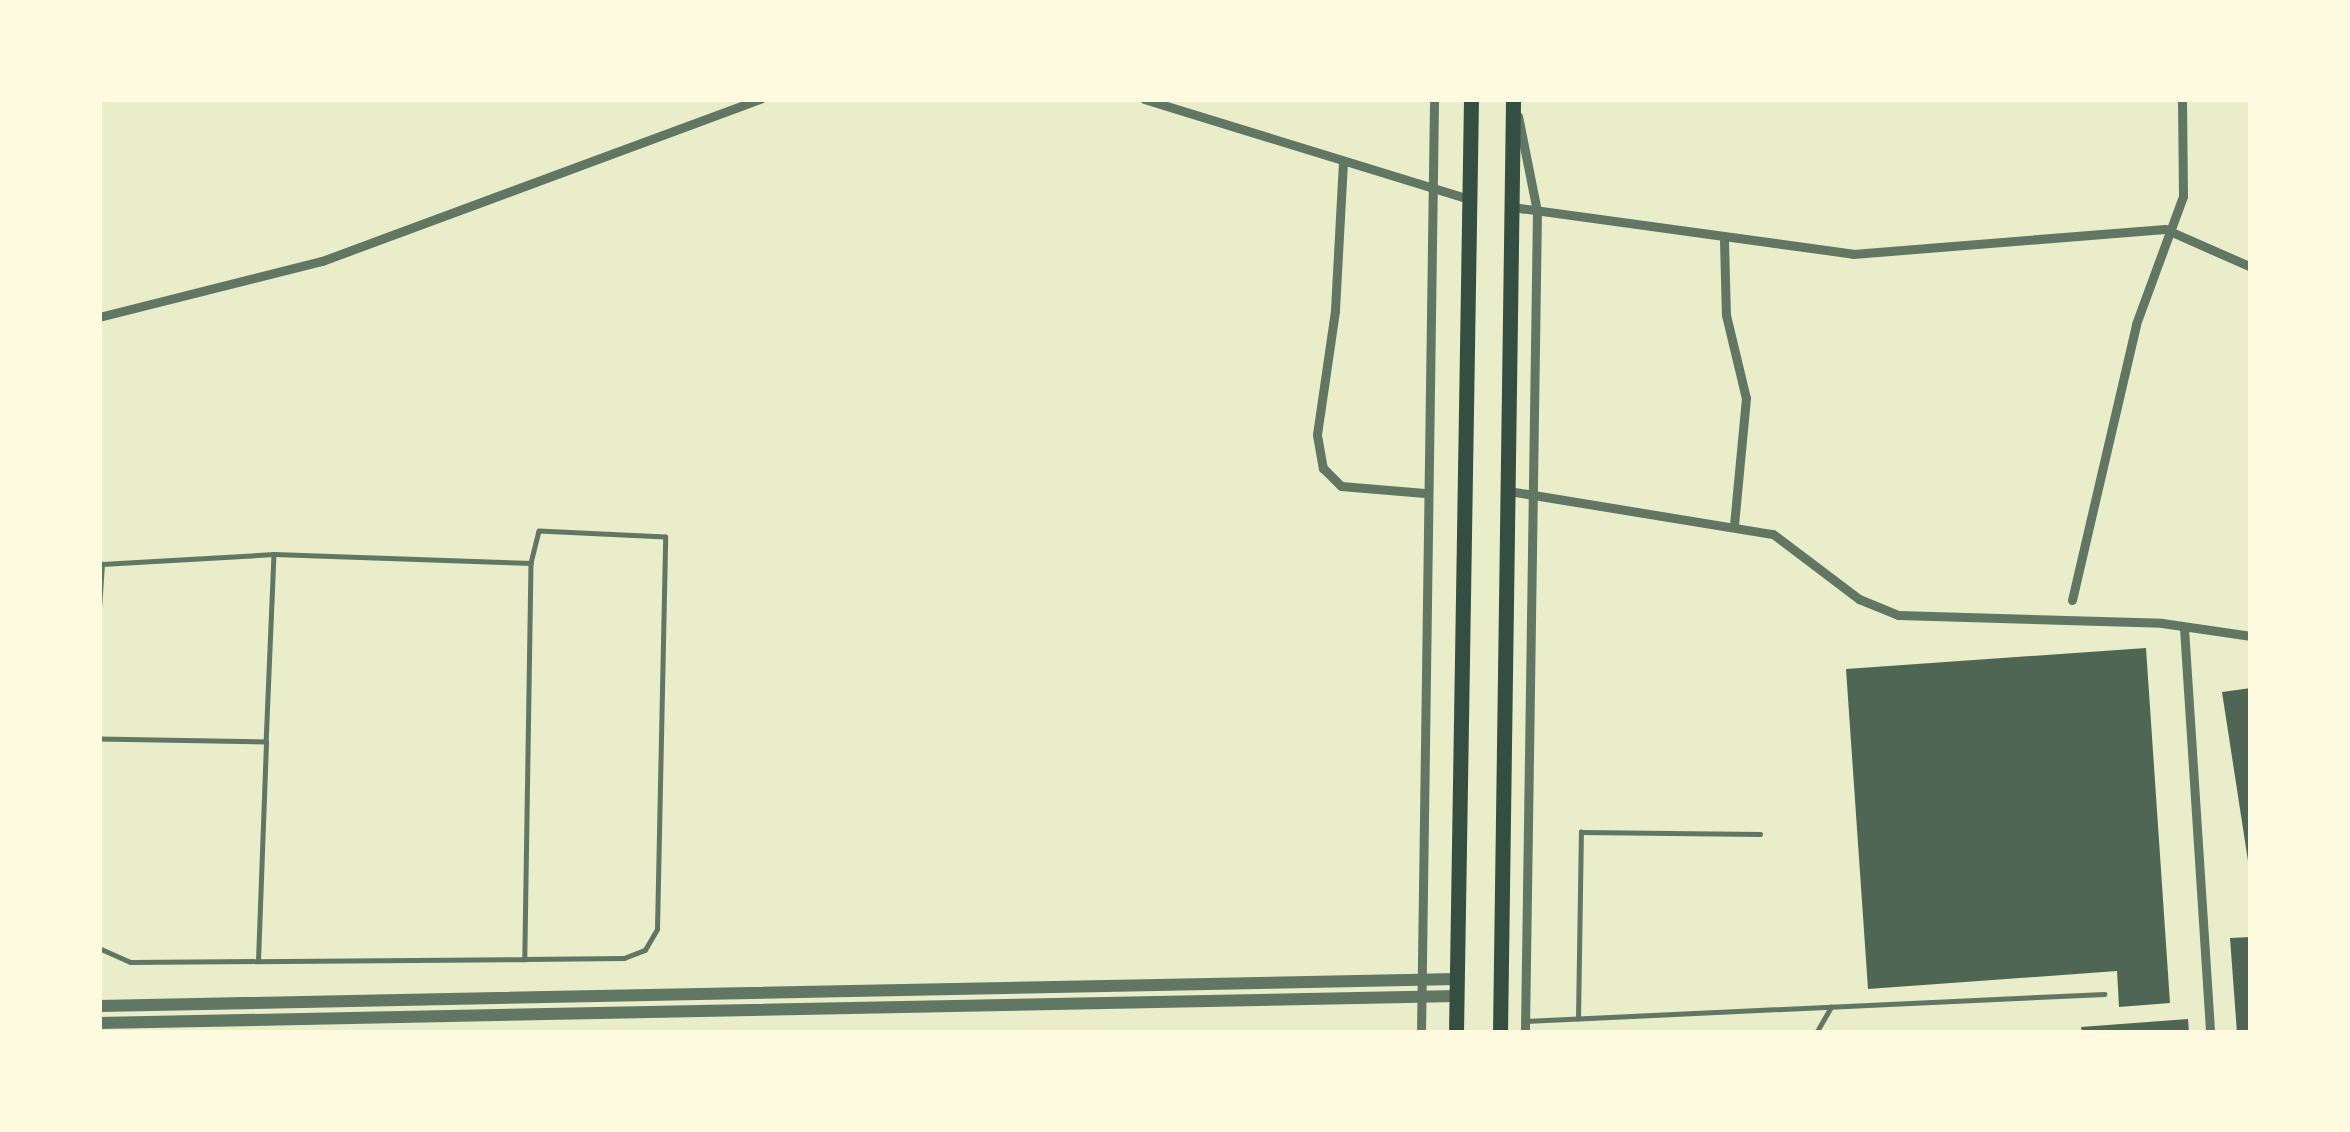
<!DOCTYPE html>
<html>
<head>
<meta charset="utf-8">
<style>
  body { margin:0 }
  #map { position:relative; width:2350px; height:1132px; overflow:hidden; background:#e9edc9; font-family:Poppins,sans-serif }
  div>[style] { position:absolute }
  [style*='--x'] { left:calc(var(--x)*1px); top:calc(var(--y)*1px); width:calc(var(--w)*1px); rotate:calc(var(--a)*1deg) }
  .building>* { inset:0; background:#4f6655 }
  .service>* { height:4.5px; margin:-2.25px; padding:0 2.25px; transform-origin:2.25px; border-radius:2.25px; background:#617663 }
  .minor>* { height:9px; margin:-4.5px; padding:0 4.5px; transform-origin:4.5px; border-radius:4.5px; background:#617663 }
  .tertiary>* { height:12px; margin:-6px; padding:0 6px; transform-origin:6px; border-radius:6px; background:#617663 }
  .primary>* { height:15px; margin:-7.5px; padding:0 7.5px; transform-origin:7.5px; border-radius:7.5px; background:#344e41 }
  span { translate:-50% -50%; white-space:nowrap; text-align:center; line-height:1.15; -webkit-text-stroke:9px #fefae0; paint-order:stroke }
  .frame { position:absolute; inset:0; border:102px solid #fefae0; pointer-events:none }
</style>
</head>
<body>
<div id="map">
  <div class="building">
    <div style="clip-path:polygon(2146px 648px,2170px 1003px,2119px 1007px,2117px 971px,1868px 989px,1846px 669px)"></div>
    <div style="clip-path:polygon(2251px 688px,2251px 861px,2248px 861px,2222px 692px)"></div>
    <div style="clip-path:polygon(2251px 937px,2251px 1033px,2237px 1033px,2230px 938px)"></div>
    <div style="clip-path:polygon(2188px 1019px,2189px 1033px,2082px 1033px,2081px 1027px)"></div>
  </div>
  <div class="service">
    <div style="--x:274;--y:554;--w:257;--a:2"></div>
    <div style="--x:99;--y:608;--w:44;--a:-86.1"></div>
    <div style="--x:102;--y:564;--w:172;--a:-3.3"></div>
    <div style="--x:274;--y:554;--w:188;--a:92.4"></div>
    <div style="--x:266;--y:742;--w:167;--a:-179"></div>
    <div style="--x:99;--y:948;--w:34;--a:24"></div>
    <div style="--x:130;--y:962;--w:395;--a:-0.4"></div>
    <div style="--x:525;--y:959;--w:99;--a:-0.6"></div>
    <div style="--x:624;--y:958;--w:22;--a:-21"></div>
    <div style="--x:645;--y:950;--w:24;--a:-60"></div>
    <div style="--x:657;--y:929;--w:392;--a:-88.8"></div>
    <div style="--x:665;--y:537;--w:126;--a:-177.3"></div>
    <div style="--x:539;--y:531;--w:33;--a:104"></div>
    <div style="--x:531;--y:563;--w:396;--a:90.9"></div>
    <div style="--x:258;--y:961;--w:219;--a:-87.9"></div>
    <div style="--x:1578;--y:1019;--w:187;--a:-89.1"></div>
    <div style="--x:1581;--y:832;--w:179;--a:0.6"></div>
    <div style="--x:1525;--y:1021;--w:580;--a:-2.67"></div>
    <div style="--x:2065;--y:1032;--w:1;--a:90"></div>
    <div style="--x:1816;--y:1033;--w:30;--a:-60"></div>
  </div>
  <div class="minor">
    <div style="--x:1144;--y:99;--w:340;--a:17.1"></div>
    <div style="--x:1518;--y:116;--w:97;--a:78.7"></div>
    <div style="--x:1537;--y:211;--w:822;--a:90.84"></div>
    <div style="--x:1343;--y:162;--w:149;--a:93.1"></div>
    <div style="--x:1335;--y:311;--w:125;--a:98.3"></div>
    <div style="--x:1317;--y:435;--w:34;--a:80"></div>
    <div style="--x:1323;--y:468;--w:25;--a:45"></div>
    <div style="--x:1341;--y:486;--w:84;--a:4.8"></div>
    <div style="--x:1512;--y:207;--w:344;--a:7.8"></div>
    <div style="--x:1853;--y:254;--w:313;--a:-4.6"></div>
    <div style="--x:2165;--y:229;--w:94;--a:23.8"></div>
    <div style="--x:1724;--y:241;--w:74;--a:88.5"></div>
    <div style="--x:1726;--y:315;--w:85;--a:76.5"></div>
    <div style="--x:1746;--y:398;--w:129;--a:95.4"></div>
    <div style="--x:99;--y:317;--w:230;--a:-14.1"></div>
    <div style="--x:322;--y:261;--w:468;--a:-20.3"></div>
    <div style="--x:1509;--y:491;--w:267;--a:9.3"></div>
    <div style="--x:1773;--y:534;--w:108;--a:37.1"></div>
    <div style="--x:1859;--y:599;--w:42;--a:22.3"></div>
    <div style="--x:1898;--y:615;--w:264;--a:1.7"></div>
    <div style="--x:2162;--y:623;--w:90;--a:8.3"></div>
    <div style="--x:2072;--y:600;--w:283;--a:-76.9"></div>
    <div style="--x:2136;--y:324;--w:136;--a:-69.8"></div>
    <div style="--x:2183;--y:196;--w:97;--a:-90.6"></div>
    <div style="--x:2184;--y:628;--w:406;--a:86.3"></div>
    <div style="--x:1421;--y:1033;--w:934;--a:-89.2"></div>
  </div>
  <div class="tertiary">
    <div style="--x:99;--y:1006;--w:1359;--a:-1.14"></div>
    <div style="--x:99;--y:1023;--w:1358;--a:-1.14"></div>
  </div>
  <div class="primary">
    <div style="--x:1456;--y:1033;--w:934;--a:-89.08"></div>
    <div style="--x:1500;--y:1033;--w:934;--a:-89.2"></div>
  </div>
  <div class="frame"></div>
</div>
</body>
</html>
